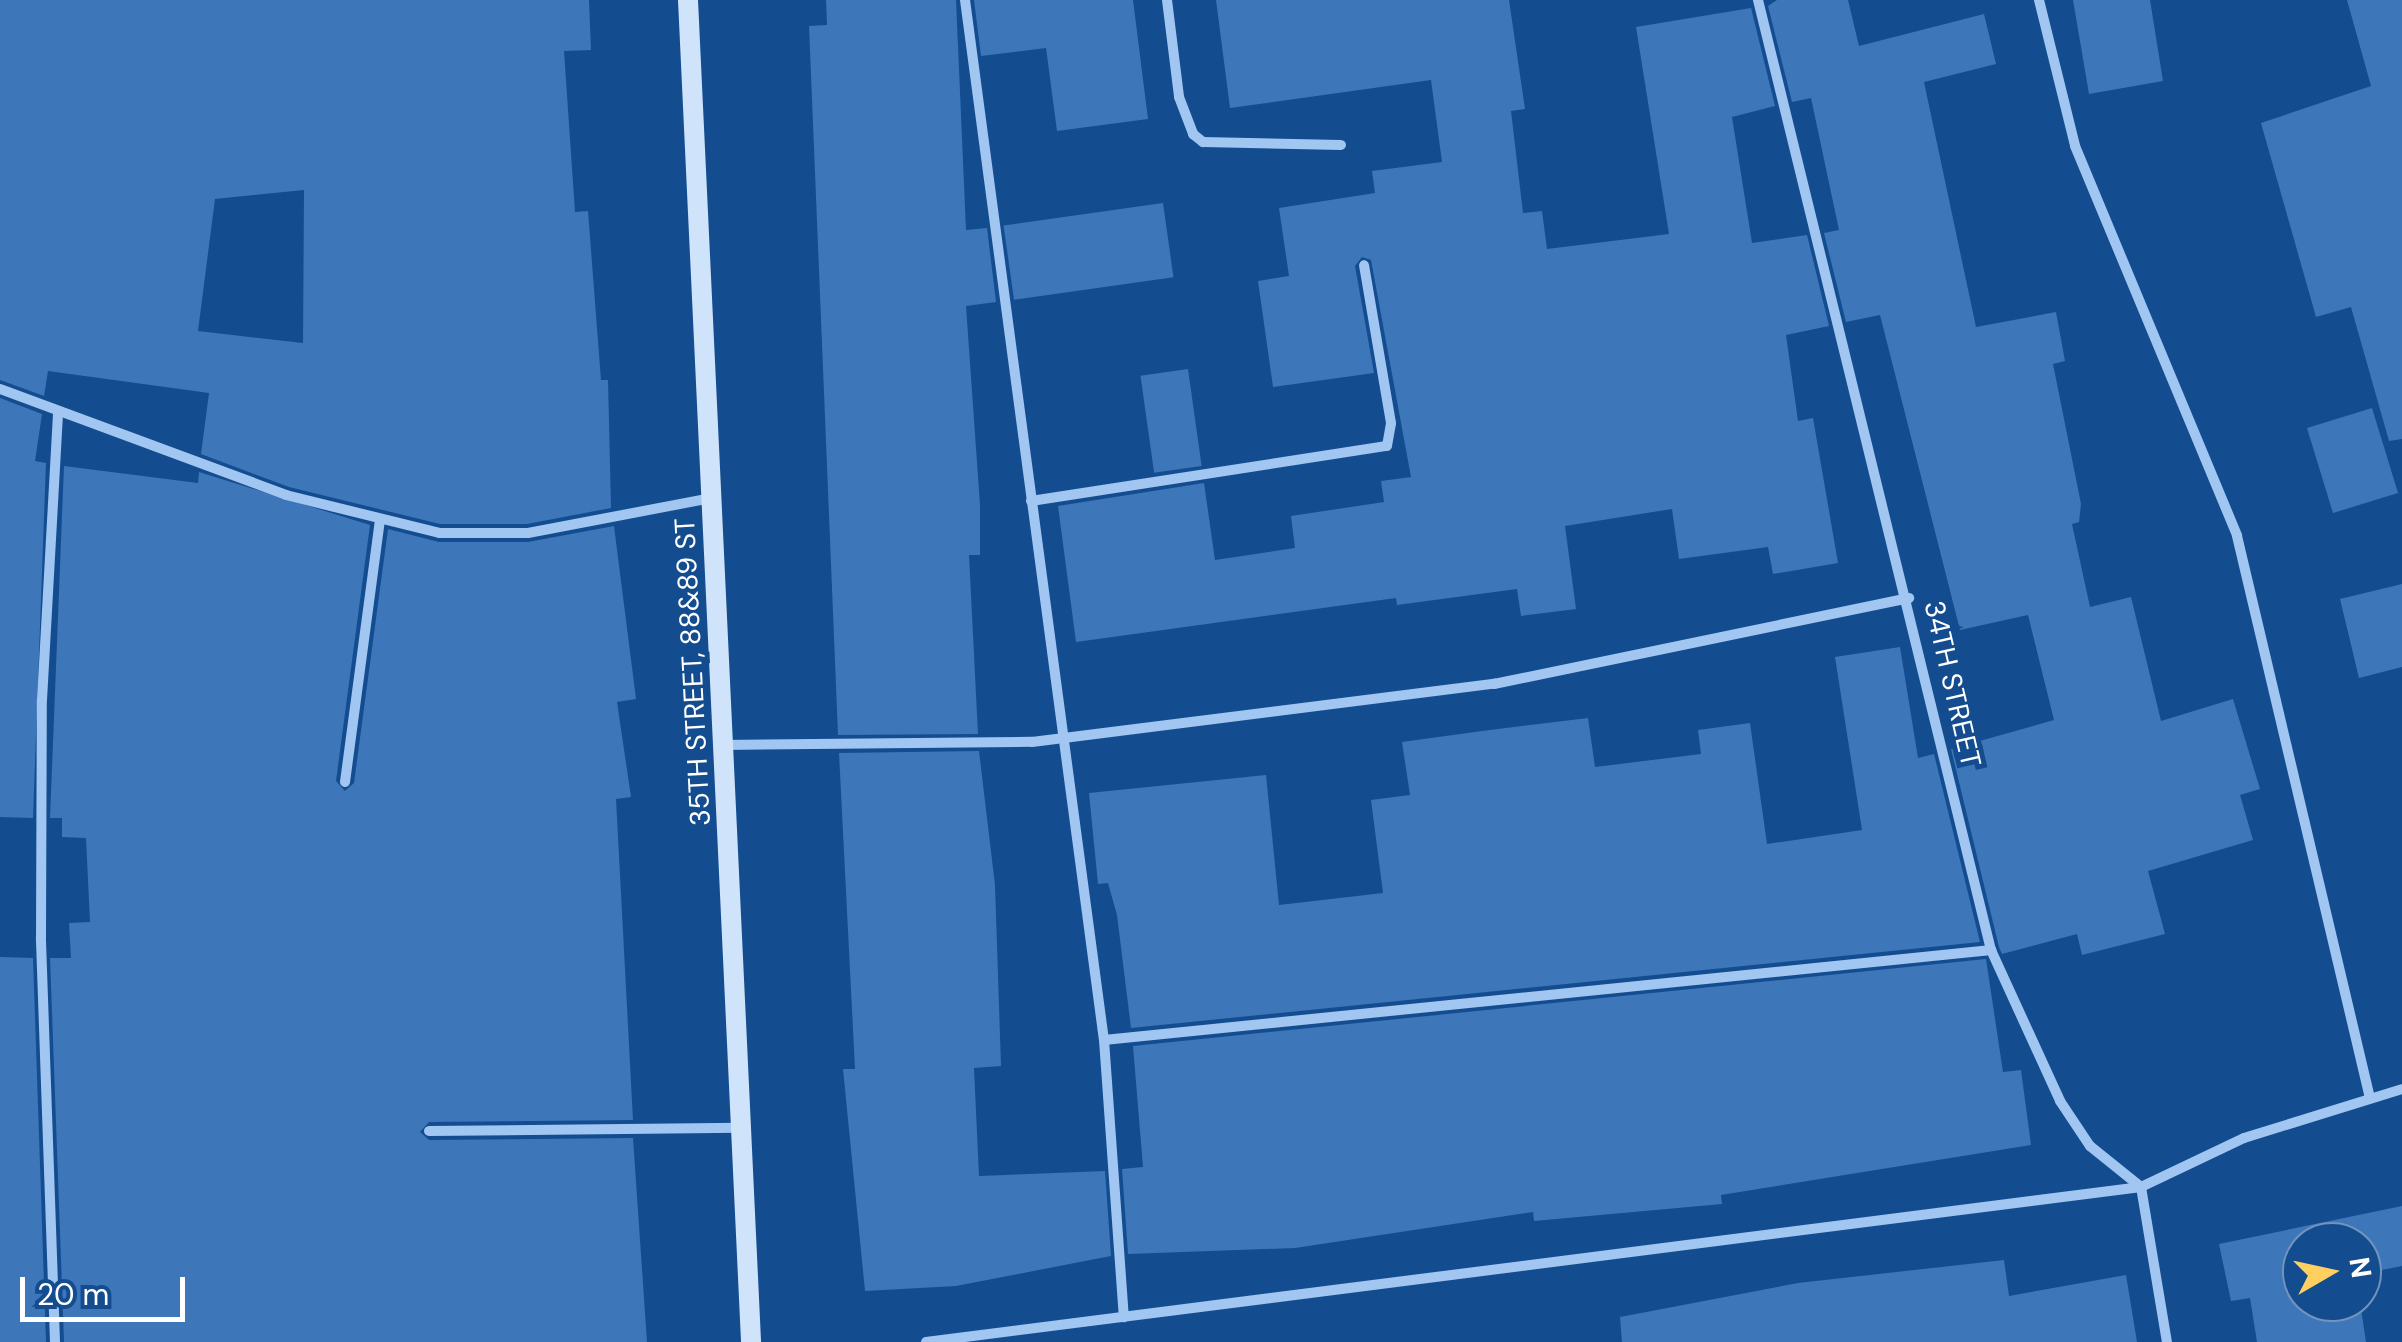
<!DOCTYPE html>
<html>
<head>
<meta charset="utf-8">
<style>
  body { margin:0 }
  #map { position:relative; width:2402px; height:1342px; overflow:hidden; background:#144c90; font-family:"DM Sans",sans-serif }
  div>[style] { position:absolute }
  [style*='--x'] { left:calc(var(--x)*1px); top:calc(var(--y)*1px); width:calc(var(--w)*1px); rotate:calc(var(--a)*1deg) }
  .building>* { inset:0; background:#3d76b9; transform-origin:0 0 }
  .street>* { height:10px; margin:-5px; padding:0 5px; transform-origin:5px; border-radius:5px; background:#a0c6f1 }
  .secondary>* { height:20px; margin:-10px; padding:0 10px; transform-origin:10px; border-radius:10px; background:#cfe3fb }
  span { translate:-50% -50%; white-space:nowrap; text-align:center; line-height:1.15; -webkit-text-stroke:10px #144c90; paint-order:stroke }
  .street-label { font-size:28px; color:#fff }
  .north { position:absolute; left:2282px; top:1222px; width:100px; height:100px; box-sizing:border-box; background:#144c90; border:2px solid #7294bc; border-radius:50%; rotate:81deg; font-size:28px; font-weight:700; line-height:40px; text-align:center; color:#fff }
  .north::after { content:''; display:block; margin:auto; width:35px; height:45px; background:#ffcf60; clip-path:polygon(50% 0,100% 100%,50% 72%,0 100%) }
  .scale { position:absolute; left:20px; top:1277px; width:165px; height:45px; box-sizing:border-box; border:5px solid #fff; border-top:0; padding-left:12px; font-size:30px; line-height:35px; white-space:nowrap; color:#fff; -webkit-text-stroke:8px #144c90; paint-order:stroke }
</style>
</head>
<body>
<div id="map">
  <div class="building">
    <div style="clip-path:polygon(evenodd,0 0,589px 0,591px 50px,564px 51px,575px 212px,588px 211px,601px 380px,608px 380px,611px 508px,527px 524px,440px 524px,289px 487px,201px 454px,209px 393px,48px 371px,44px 396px,0 380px,0 0,304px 190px,303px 343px,198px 331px,215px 199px,304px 190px)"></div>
    <div style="clip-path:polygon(826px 0,956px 0,966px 230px,987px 228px,996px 302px,966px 306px,980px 505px,980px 555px,969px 555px,978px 734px,838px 735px,809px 26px,827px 25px)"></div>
    <div style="clip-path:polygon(974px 0,1133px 0,1148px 119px,1057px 131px,1046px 48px,981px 56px)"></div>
    <div style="clip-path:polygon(1216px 0,1509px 0,1525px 109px,1511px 111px,1523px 213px,1542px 211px,1547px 249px,1669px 234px,1636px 27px,1751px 8px,1775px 106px,1732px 117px,1752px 243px,1807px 235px,1829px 326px,1786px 335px,1798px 421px,1813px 418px,1838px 563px,1773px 574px,1768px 547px,1679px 559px,1672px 509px,1565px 526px,1576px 609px,1521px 616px,1517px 589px,1397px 605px,1396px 598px,1076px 642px,1058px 506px,1204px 483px,1215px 560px,1295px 548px,1291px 516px,1384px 502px,1381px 481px,1411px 477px,1371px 260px,1362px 257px,1355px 266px,1374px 373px,1273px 387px,1258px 281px,1289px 276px,1279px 208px,1375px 193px,1372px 171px,1442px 162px,1431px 80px,1230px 108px)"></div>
    <div style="clip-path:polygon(1777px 0,1848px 0,1859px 46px,1984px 14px,1996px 64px,1924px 82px,1976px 327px,2056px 312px,2065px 361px,2053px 364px,2081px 504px,2079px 522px,2072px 524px,2090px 607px,2131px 597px,2161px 721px,2233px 699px,2260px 789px,2240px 795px,2253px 840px,2148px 871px,2165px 934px,2082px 955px,2077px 934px,2002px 954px,1999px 947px,1951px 749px,2054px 720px,2028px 615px,1960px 630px,1880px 315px,1846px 322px,1824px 233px,1839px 230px,1811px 98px,1792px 102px,1768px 6px)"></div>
    <div style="clip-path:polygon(2073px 0,2150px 0,2163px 81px,2089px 94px)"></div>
    <div style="clip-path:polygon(2347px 0,2402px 0,2402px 439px,2389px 441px,2351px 307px,2316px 317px,2261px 123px,2371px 86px)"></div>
    <div style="left:1163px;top:203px;width:75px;height:161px;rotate:82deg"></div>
    <div style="left:1188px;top:369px;width:98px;height:48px;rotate:82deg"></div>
    <div style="clip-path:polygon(0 398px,42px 414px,35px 461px,46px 463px,33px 818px,0 817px)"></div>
    <div style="left:2372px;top:408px;width:89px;height:68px;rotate:73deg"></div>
    <div style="clip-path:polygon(64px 466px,198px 483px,199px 472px,370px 525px,336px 781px,345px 791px,354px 783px,388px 529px,439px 542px,528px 542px,614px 526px,636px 699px,617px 702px,631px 797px,616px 799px,633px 1120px,429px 1122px,420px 1132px,429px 1140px,633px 1138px,647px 1342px,64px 1342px,50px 958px,71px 958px,69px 923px,90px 922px,86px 838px,62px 837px,62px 818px,50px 818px)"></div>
    <div style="clip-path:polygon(2402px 584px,2402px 667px,2359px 678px,2340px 599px)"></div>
    <div style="clip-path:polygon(1900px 647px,1918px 758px,1934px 754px,1980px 942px,1131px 1028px,1117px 915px,1108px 883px,1098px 884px,1089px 793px,1266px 775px,1279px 905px,1383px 893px,1371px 800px,1410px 795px,1402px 742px,1482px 731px,1588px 718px,1595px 767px,1701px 754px,1698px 730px,1750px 723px,1767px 844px,1862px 830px,1835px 657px)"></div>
    <div style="clip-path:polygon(979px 751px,995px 885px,1001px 1066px,974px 1068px,979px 1176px,1105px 1171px,1111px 1256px,956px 1286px,865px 1291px,843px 1069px,855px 1069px,839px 753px)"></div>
    <div style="clip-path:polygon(0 957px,33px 958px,46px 1342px,0 1342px)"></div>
    <div style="clip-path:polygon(1986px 959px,2003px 1072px,2021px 1070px,2031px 1145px,1721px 1195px,1722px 1204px,1534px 1221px,1533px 1212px,1295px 1248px,1128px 1254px,1122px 1169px,1143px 1167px,1133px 1046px)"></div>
    <div style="clip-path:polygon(2402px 1206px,2402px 1266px,2362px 1274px,2362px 1242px,2302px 1242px,2302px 1302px,2360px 1302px,2366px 1342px,2257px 1342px,2250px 1298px,2231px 1301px,2219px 1244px)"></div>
    <div style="clip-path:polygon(2004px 1260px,2009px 1296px,2126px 1275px,2137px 1342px,1622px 1342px,1620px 1317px,1798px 1283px)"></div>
  </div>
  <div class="street">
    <div style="--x:965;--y:0;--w:1049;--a:82.39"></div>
    <div style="--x:1104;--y:1040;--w:892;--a:-5.79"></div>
    <div style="--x:1167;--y:0;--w:98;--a:82.9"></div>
    <div style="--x:1179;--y:97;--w:40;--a:69"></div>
    <div style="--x:1193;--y:134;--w:13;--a:39"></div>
    <div style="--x:1203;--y:142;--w:138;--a:1.2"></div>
    <div style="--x:1758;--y:0;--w:978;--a:76.22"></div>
    <div style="--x:1991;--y:950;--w:166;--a:65.4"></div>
    <div style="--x:2060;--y:1101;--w:54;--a:56.3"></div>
    <div style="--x:2090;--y:1146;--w:65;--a:38.8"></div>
    <div style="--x:2141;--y:1187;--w:157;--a:80.5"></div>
    <div style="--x:2039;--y:0;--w:150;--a:76.1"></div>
    <div style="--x:2075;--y:146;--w:422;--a:67.4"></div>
    <div style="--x:2237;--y:536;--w:578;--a:76.69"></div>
    <div style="--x:0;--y:389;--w:305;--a:20.3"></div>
    <div style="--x:286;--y:495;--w:158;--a:13.9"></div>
    <div style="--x:439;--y:533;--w:89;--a:0"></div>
    <div style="--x:528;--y:533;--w:186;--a:-10.8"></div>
    <div style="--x:1031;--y:501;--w:360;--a:-8.8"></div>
    <div style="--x:1387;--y:446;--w:23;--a:-80"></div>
    <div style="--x:1391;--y:423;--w:160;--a:-99.7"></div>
    <div style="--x:723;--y:745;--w:309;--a:-0.6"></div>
    <div style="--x:1032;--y:742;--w:466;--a:-7.2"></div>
    <div style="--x:1494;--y:684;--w:424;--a:-11.7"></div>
    <div style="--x:345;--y:782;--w:264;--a:-82.4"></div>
    <div style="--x:1104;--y:1040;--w:278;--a:85.9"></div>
    <div style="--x:429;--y:1131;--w:311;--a:-0.6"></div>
    <div style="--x:55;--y:1342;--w:405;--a:-92"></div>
    <div style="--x:41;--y:937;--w:237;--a:-89.8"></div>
    <div style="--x:42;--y:700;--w:287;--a:-86.8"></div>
    <div style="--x:926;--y:1342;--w:1225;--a:-7.27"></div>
    <div style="--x:2141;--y:1187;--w:114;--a:-25.4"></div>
    <div style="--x:2244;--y:1138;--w:165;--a:-17.2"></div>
  </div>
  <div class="secondary">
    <div style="--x:688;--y:0;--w:1343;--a:87.31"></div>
  </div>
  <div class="street-label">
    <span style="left:693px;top:672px;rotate:-93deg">35TH STREET, 88&amp;89 ST</span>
    <span style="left:1952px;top:684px;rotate:77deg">34TH STREET</span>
  </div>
  <div class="north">N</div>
  <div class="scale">20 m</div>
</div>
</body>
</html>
